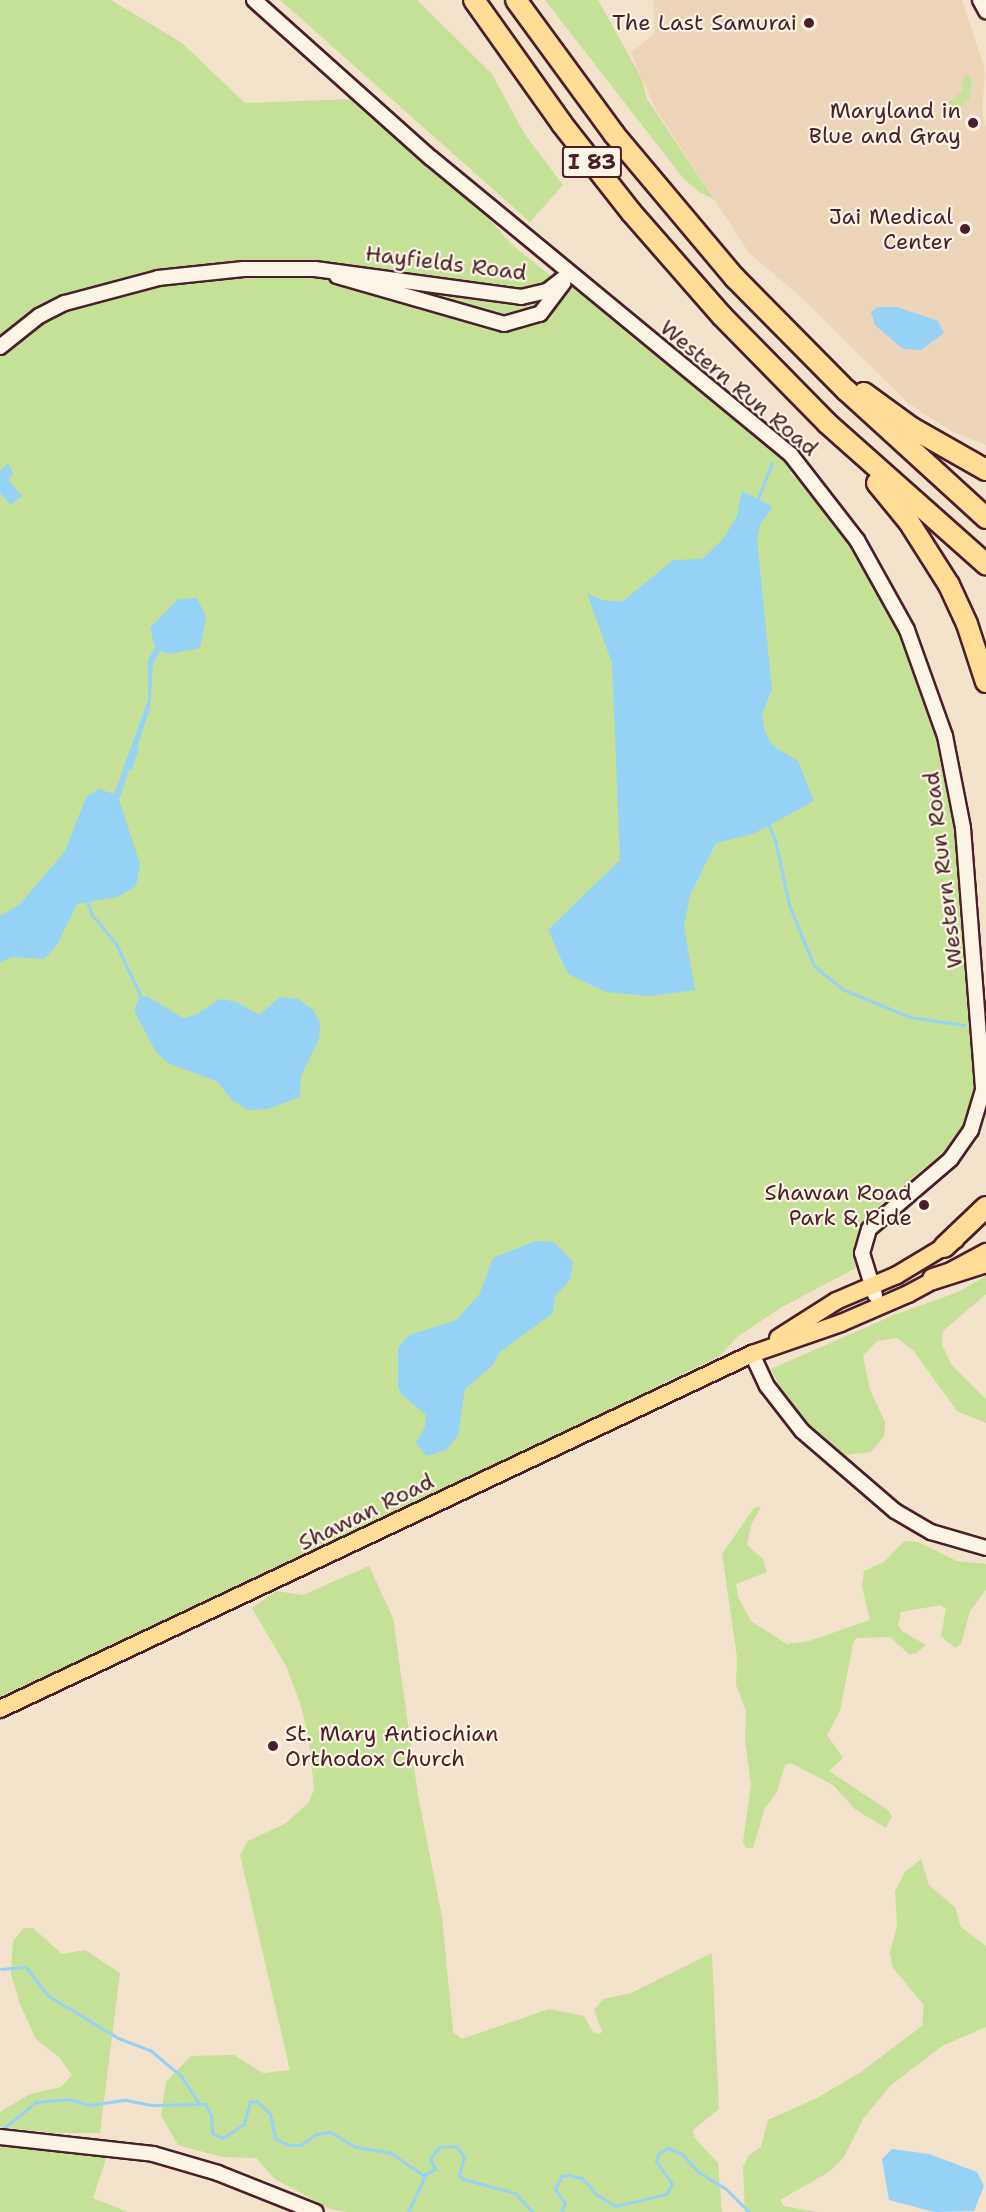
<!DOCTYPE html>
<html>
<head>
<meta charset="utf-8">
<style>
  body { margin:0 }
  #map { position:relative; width:986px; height:2212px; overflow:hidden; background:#f3e2cc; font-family:"Shantell Sans",sans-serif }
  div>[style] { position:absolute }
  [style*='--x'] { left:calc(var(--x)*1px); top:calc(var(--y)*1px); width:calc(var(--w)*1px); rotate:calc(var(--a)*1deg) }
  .built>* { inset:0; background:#edd5ba }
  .green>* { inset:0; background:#c5e198 }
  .water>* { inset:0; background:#96d1f6 }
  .stream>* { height:3px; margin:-1.5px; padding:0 1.5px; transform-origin:1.5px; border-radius:1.5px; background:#96d1f6 }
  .roads { filter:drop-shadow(2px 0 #4a1f2b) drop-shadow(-2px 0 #4a1f2b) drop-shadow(0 2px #4a1f2b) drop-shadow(0 -2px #4a1f2b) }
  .minor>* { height:14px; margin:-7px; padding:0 7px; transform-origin:7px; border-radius:7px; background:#fcf5e5 }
  .major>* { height:16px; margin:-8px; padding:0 8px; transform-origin:8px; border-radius:8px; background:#ffdd96 }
  .highway>* { height:20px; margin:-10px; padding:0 10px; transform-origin:10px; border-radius:10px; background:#ffdd96 }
  .dots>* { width:16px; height:16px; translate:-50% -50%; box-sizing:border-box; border:3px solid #fcf5e5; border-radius:50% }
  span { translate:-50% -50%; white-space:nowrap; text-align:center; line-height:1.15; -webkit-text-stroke:4.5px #fcf5e5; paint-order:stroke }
  .shield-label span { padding:2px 4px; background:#fcf5e5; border:2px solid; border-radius:4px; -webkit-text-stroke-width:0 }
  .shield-label { font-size:21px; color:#4a1f2b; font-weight:700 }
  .poi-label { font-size:22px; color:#4a1f2b }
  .right { translate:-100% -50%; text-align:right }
  .left { translate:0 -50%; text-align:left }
  .street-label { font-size:22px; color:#4a1f2b }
</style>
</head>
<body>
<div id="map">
  <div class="built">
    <div style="clip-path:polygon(653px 0,962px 0,985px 71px,982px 113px,986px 129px,986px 445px,953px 432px,909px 404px,801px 297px,749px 253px,655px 108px,631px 53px,655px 33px)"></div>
  </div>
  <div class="green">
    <div style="clip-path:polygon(0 0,111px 0,182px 43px,245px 103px,353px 99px,476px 203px,511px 244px,547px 273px,579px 290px,795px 466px,790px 473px,829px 509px,902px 631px,940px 737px,957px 830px,977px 1090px,957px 1141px,882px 1203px,861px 1228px,854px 1254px,856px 1268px,782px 1307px,737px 1337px,720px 1356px,360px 1531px,0 1697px)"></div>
    <div style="clip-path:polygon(280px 0,417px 0,492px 74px,524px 133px,563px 185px,530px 222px)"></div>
    <div style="clip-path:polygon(545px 0,598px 0,641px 77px,647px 99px,714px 199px,699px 192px,683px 178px)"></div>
    <div style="clip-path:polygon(968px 74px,972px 83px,969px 100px,952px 112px,940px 111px,963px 90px,961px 82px)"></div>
    <div style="clip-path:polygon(986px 1276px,986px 1294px,943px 1331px,942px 1345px,951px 1364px,986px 1399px,986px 1423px,957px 1411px,913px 1350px,897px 1338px,877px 1341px,863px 1356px,870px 1390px,885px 1422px,884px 1436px,871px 1452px,845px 1455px,832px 1450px,801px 1423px,789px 1407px,771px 1369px,894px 1315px,958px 1292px)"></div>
    <div style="clip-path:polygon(761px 1507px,751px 1525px,747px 1545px,763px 1559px,767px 1572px,736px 1584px,738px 1597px,751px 1621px,787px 1644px,809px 1641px,870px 1620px,862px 1586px,864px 1571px,884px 1562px,904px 1541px,918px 1542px,957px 1561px,986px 1564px,986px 1590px,970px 1611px,961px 1644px,955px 1648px,941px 1636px,946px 1609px,941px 1605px,901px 1612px,898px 1625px,902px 1631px,926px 1645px,916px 1653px,910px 1655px,890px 1637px,856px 1638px,853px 1644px,840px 1711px,827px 1735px,843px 1758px,829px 1771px,888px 1810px,892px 1816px,886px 1828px,856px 1810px,833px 1785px,791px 1763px,785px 1765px,777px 1792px,765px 1808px,753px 1848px,746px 1848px,743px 1842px,751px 1785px,745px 1740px,746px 1711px,736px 1685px,737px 1657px,722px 1554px,754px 1508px)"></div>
    <div style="clip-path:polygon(369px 1566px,393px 1618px,418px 1795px,442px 1917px,453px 2032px,462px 2039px,549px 2009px,584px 2016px,593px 2032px,599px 2034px,602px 2032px,594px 2010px,603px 1999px,631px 1993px,712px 1953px,719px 2109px,693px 2130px,694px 2137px,718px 2163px,722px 2212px,346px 2212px,330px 2209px,275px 2179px,256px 2158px,222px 2157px,178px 2145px,161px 2115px,166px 2082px,191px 2056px,234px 2055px,263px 2073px,290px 2070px,240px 1855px,248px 1841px,286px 1823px,308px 1803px,314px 1790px,309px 1740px,301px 1706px,286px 1666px,252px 1608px,276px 1591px,303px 1595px)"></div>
    <div style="clip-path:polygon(921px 1859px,929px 1885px,955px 1907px,961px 1927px,986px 1946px,986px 2027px,942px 2046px,890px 2086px,863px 2119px,844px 2157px,829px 2172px,780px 2200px,784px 2206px,817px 2212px,745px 2212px,743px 2167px,749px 2155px,761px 2147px,768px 2120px,817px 2098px,861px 2072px,922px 2026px,924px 2005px,893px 1968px,890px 1953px,897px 1926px,895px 1891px,905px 1872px)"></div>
    <div style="clip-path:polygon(24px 1928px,33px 1928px,62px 1954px,85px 1950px,120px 1973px,100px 2133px,55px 2133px,0 2127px,0 2112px,30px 2094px,61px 2087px,72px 2075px,59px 2057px,36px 2039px,20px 2004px,11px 1974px,13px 1941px)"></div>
    <div style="clip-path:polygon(0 2143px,108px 2153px,93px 2198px,128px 2212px,0 2212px)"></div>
  </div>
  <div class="water">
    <div style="clip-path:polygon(877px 307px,897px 307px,938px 321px,944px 333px,921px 350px,903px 349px,875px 325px,871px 312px)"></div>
    <div style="clip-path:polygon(8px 463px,13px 474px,8px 480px,22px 496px,11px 505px,0 493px,0 471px)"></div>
    <div style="clip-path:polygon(742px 491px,773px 507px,760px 524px,757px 539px,772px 689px,762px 715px,765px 732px,773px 746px,798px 761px,814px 801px,753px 834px,716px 843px,690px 895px,684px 927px,695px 990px,649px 996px,606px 992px,568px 974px,548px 930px,620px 860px,612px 663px,587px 593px,602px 600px,622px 602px,673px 560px,702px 559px,722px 540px,737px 517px)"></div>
    <div style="clip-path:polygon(197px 598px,206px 617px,200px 648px,170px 654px,160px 651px,153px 664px,150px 709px,119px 800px,140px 864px,136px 886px,118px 897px,77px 904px,57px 945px,44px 959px,12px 957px,0 963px,0 916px,20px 904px,65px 851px,86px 797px,99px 789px,114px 794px,148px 700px,148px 660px,155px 647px,150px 628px,178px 599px)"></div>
    <div style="clip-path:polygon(147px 996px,183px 1018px,195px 1015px,220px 999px,237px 1002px,259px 1015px,280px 997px,299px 999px,314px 1011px,320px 1023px,319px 1039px,301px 1076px,300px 1097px,268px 1109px,248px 1110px,232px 1100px,218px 1082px,168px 1063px,156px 1052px,134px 1011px,139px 998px)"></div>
    <div style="clip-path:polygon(536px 1241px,554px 1242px,573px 1262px,570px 1280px,555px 1296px,553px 1313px,500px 1352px,493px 1365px,465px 1389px,458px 1436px,446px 1450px,426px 1456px,416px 1442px,425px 1427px,426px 1415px,401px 1394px,398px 1386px,398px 1348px,409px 1335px,456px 1320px,479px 1295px,493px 1258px)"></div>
    <div style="clip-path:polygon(892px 2149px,929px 2154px,977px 2172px,984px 2186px,974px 2211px,934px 2212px,889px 2200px,882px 2159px)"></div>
  </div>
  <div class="stream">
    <div style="--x:756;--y:503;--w:43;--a:-68.2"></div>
    <div style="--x:130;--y:768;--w:20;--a:-70"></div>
    <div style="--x:767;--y:821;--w:21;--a:67"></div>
    <div style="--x:775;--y:840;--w:66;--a:77.8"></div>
    <div style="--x:789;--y:905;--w:66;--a:67.7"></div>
    <div style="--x:814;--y:966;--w:36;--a:39"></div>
    <div style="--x:842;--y:989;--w:74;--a:22.4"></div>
    <div style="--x:910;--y:1017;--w:55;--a:8.4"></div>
    <div style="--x:87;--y:902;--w:14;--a:69"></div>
    <div style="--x:92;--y:915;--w:38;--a:50"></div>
    <div style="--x:116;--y:944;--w:59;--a:64.7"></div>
    <div style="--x:1;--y:1969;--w:25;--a:-5"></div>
    <div style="--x:26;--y:1967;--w:35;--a:53"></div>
    <div style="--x:47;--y:1995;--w:83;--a:31.2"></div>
    <div style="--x:118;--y:2038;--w:34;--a:21"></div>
    <div style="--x:150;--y:2050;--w:40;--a:40"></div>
    <div style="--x:181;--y:2076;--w:33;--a:57"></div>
    <div style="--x:0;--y:2131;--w:46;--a:-38.9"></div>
    <div style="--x:36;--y:2102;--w:32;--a:-5"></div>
    <div style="--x:68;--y:2099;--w:22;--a:16"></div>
    <div style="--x:89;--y:2105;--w:37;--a:-8"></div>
    <div style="--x:126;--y:2100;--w:26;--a:11"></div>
    <div style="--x:152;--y:2105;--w:53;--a:-1.1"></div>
    <div style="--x:205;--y:2104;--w:13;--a:61"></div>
    <div style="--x:211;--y:2115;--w:18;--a:87"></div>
    <div style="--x:212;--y:2133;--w:12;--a:24"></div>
    <div style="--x:223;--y:2138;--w:25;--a:-34"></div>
    <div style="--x:244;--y:2124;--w:23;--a:-75"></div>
    <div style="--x:250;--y:2102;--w:7;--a:-8"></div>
    <div style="--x:257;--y:2101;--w:18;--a:45"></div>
    <div style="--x:270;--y:2114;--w:25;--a:78"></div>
    <div style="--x:275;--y:2138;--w:15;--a:28"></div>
    <div style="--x:288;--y:2145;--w:13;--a:0"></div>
    <div style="--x:301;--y:2145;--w:19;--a:-36"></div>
    <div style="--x:316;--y:2134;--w:14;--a:-8"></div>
    <div style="--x:330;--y:2132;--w:30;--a:30"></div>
    <div style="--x:356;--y:2147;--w:33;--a:9"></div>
    <div style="--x:389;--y:2152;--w:41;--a:34.1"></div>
    <div style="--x:423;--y:2175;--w:13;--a:-27"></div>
    <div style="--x:435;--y:2169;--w:11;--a:-117"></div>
    <div style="--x:430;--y:2159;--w:15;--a:-53"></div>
    <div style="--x:439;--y:2147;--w:17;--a:-3"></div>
    <div style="--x:456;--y:2146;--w:14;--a:54"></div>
    <div style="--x:464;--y:2157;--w:19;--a:106"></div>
    <div style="--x:459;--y:2175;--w:6;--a:45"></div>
    <div style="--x:463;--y:2179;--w:54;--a:15.1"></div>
    <div style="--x:515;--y:2193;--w:26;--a:47"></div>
    <div style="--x:408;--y:2212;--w:42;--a:-64.7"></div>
    <div style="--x:561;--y:2212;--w:10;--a:-66"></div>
    <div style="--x:565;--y:2203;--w:17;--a:-126"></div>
    <div style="--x:555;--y:2189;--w:14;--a:-65"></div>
    <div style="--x:561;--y:2176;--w:7;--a:-8"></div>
    <div style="--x:568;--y:2175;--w:14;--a:12"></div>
    <div style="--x:582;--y:2178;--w:21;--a:49"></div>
    <div style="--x:596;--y:2194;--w:22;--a:32"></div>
    <div style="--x:615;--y:2206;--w:52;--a:-13.2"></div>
    <div style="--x:666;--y:2194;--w:12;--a:-59"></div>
    <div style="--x:672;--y:2184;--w:28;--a:-125"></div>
    <div style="--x:656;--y:2161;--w:7;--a:-74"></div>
    <div style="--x:658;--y:2154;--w:12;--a:-31"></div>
    <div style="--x:668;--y:2148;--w:15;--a:23"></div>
    <div style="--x:682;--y:2154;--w:24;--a:48"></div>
    <div style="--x:698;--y:2172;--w:31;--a:31"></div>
    <div style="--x:725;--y:2188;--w:34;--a:45"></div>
  </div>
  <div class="roads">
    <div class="minor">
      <div style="--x:254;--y:0;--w:237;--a:41.8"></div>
      <div style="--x:431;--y:158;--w:467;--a:39.5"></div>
      <div style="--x:791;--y:455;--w:108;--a:52.2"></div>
      <div style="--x:857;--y:540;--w:103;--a:60.9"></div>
      <div style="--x:907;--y:630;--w:113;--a:70.3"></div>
      <div style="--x:945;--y:736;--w:94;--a:78.9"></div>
      <div style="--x:963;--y:828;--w:263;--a:85.6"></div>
      <div style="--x:983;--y:1090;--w:42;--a:106.7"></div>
      <div style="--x:971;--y:1130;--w:35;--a:125"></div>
      <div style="--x:951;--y:1159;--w:108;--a:139.5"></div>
      <div style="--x:869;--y:1229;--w:25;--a:106"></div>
      <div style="--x:862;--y:1253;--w:44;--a:72.8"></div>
      <div style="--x:980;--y:0;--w:13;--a:61"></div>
      <div style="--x:337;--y:276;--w:174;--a:16"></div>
      <div style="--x:504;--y:324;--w:37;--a:-16"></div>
      <div style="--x:540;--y:314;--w:39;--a:-53"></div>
      <div style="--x:0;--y:347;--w:50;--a:-38.5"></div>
      <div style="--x:39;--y:316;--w:29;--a:-27"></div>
      <div style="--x:65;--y:303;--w:96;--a:-15"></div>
      <div style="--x:158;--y:278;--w:86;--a:-6"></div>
      <div style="--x:244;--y:269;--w:71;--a:0"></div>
      <div style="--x:315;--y:269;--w:208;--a:7.7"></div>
      <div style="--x:521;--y:297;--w:27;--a:-13"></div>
      <div style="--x:547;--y:291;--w:28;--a:-38"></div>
      <div style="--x:752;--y:1354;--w:35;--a:65"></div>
      <div style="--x:767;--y:1386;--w:57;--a:52.1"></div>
      <div style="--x:802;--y:1431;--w:123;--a:40.7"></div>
      <div style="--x:895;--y:1511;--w:42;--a:30.3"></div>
      <div style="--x:931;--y:1532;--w:57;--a:16.2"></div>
      <div style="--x:0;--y:2137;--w:154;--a:6.3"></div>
      <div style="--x:153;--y:2154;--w:68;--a:16.3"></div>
      <div style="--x:218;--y:2173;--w:105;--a:21.7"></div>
    </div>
    <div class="major">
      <div style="--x:778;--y:1338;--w:69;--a:-32.5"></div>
      <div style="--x:836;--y:1301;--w:66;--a:-23.1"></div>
      <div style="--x:897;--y:1275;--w:68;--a:-31.1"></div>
      <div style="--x:0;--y:1709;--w:832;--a:-25.27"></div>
      <div style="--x:752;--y:1354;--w:94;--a:-19.2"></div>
      <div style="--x:841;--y:1323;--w:73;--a:-23.4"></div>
      <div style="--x:908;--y:1294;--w:89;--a:-28.3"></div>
    </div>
    <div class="highway">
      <div style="--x:474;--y:0;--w:152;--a:54.6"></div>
      <div style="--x:562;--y:124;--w:112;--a:51.9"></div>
      <div style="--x:631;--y:212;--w:138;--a:48.8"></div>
      <div style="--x:722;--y:316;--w:150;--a:45.5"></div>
      <div style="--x:827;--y:423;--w:213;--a:41.6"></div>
      <div style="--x:516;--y:0;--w:166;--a:53.8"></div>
      <div style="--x:614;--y:134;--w:188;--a:50"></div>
      <div style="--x:735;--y:278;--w:158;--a:45.3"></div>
      <div style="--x:846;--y:390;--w:190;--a:42.4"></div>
      <div style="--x:864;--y:393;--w:59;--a:36.1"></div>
      <div style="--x:912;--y:428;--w:85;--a:29.6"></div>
      <div style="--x:877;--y:483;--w:50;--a:50.6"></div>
      <div style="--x:909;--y:522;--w:75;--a:57.6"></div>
      <div style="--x:949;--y:585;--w:43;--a:65.2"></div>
      <div style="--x:967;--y:624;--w:61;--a:71.9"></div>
      <div style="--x:944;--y:1247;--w:58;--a:-43.6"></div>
      <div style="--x:933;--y:1279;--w:56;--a:-17.8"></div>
    </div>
  </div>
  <div class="dots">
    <div style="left:809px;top:23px;background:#4a1f2b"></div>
    <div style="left:973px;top:123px;background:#4a1f2b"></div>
    <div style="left:965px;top:229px;background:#4a1f2b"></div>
    <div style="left:924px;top:1205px;background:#4a1f2b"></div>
    <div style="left:273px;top:1746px;background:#4a1f2b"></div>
  </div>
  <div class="shield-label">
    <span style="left:592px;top:162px">I 83</span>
  </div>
  <div class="poi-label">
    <span class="right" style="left:797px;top:23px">The Last Samurai</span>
    <span class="right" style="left:961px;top:123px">Maryland in<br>Blue and Gray</span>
    <span class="right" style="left:953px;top:229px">Jai Medical<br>Center</span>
    <span class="right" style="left:912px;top:1205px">Shawan Road<br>Park &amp; Ride</span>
    <span class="left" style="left:285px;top:1746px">St. Mary Antiochian<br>Orthodox Church</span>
  </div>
  <div class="street-label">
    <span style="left:446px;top:263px;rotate:7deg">Hayfields Road</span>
    <span style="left:739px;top:388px;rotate:40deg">Western Run Road</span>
    <span style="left:943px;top:870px;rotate:-97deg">Western Run Road</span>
    <span style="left:366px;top:1512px;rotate:-26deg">Shawan Road</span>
  </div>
</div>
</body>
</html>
